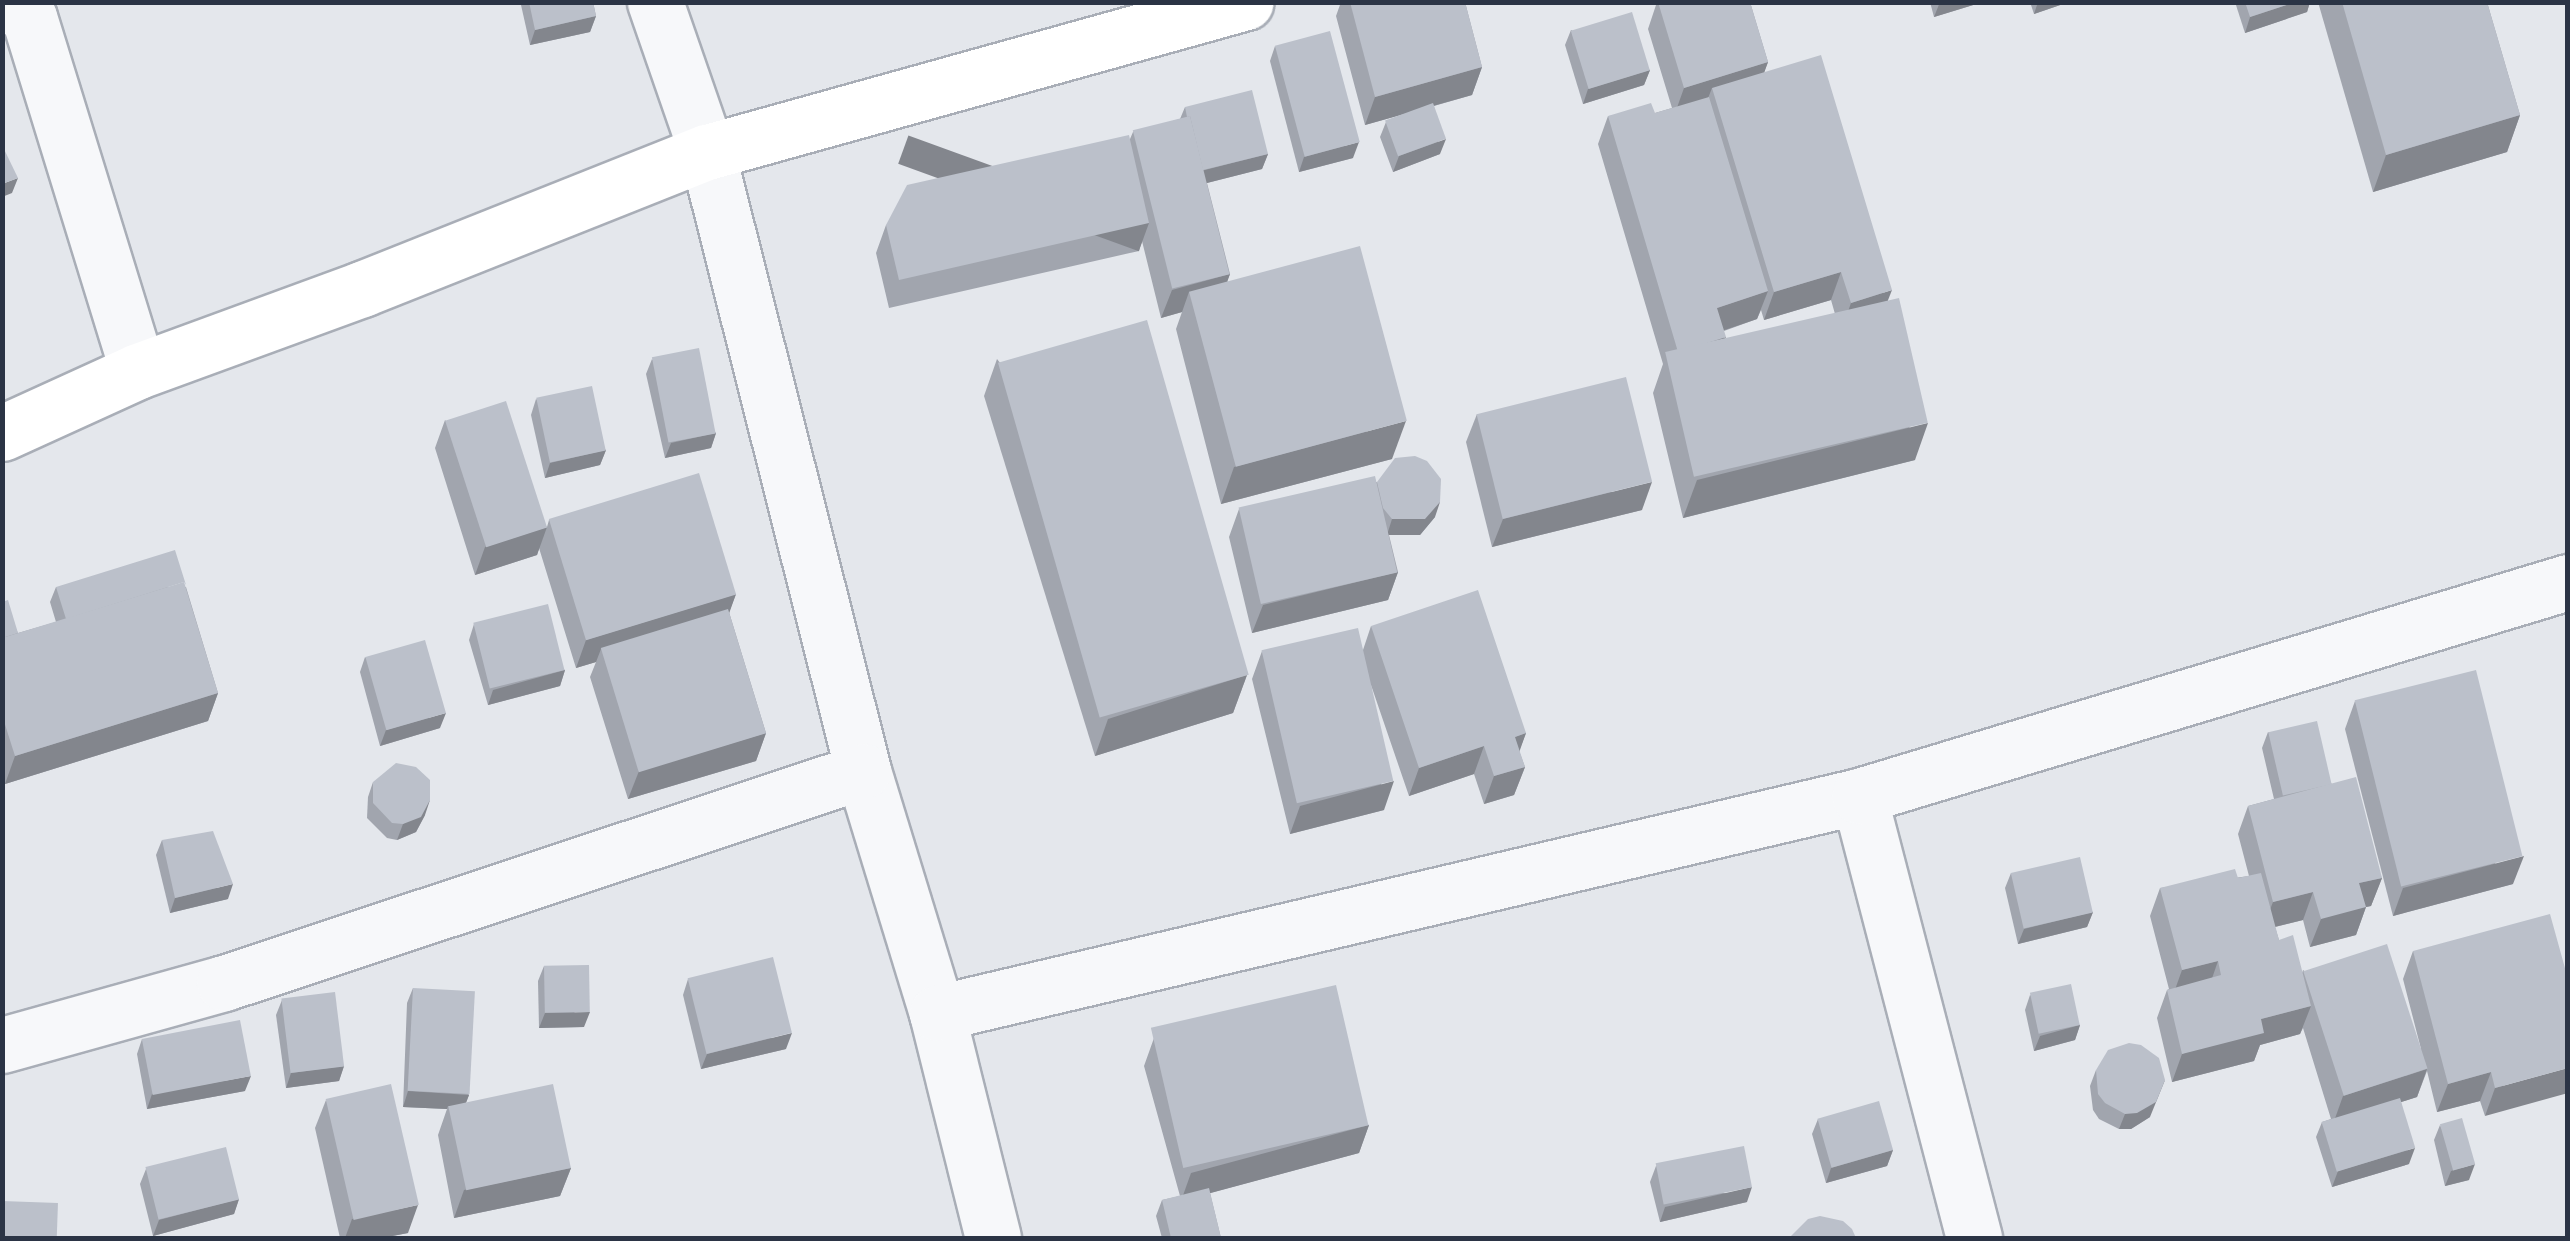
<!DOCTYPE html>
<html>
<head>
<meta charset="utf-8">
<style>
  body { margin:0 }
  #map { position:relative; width:2570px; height:1241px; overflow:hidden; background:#e4e7ec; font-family:"PT Sans",sans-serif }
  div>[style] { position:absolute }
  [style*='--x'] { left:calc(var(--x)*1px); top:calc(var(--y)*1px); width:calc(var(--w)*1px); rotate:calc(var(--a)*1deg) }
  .roads { filter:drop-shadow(2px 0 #a9aeb7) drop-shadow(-2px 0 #a9aeb7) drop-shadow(0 2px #a9aeb7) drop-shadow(0 -2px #a9aeb7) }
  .minor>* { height:55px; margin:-27.5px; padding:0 27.5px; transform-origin:27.5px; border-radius:27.5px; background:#f7f8fa }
  .highway>* { height:55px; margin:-27.5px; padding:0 27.5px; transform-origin:27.5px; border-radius:27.5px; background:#fff }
  .wall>* { inset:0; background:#a1a5ae }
  .shaded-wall>* { inset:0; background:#83868d; transform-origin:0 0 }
  .building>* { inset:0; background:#bbc0ca; transform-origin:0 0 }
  span { translate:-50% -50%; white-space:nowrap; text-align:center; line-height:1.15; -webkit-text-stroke:9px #f4f6f9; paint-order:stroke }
  .frame { position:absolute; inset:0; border:5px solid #2b3445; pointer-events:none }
</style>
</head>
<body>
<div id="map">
  <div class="roads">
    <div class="minor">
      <div style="--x:8;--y:2;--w:26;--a:36"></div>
      <div style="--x:29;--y:17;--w:370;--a:72.9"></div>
      <div style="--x:655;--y:2;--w:159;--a:70.9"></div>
      <div style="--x:707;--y:152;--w:638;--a:75.85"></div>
      <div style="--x:863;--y:771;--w:253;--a:73"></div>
      <div style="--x:937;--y:1013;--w:232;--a:76"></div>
      <div style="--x:1859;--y:796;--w:457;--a:75.4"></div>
      <div style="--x:937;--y:1013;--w:947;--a:-13.24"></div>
      <div style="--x:1859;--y:796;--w:741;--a:-16.8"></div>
      <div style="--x:2;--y:1045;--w:230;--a:-15.6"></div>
      <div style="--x:224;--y:983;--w:673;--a:-18.35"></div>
    </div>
    <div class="highway">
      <div style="--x:2;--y:433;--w:149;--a:-24.5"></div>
      <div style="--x:138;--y:371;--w:239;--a:-20.1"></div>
      <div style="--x:362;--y:289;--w:371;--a:-21.7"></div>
      <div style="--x:707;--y:152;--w:559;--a:-15.55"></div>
    </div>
  </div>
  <div class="wall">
    <div style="clip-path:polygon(522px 2px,593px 2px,596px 16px,590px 32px,530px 45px,521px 5px)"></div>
    <div style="clip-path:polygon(1341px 2px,1465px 2px,1482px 67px,1472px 95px,1434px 106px,1440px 154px,1393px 172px,1380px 137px,1386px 122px,1404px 114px,1365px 125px,1336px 16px)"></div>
    <div style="clip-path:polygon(evenodd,1657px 2px,1750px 2px,1768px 62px,1764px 72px,1888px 301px,1915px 460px,1683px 518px,1653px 393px,1663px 364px,1598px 144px,1608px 116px,1655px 113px,1672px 108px,1648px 29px,1657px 2px,1831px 300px,1835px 314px,1724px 341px,1724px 331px,1757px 319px,1761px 310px,1764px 320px,1831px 300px)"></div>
    <div style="clip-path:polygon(1930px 2px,1983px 2px,1934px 17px)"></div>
    <div style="clip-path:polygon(2030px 2px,2069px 2px,2034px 14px)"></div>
    <div style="clip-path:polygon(2235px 2px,2310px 2px,2307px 12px,2245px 33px)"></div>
    <div style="clip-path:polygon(2318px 2px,2487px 2px,2520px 115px,2507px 152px,2373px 192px)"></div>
    <div style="clip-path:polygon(1571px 30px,1650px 70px,1644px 85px,1583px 104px,1565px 45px)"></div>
    <div style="clip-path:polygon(1275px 46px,1353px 158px,1299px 172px,1270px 61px)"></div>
    <div style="clip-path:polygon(1185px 107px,1268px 154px,1262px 169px,1207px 183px,1230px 274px,1227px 281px,1392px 459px,1221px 504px,1176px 329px,1182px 312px,1161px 318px,1142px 241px,1139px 251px,889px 308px,876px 253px,886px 225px,1130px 139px,1133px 132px,1180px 119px)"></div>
    <div style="clip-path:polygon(652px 359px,716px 433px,711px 448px,665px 458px,646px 374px)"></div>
    <div style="clip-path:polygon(997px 359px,1247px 675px,1233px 713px,1095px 756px,984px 396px)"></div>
    <div style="clip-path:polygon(536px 399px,606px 450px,600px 465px,545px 478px,531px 415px)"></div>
    <div style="clip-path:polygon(1477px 414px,1642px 510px,1492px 547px,1466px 442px)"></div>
    <div style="clip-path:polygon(445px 420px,547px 527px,549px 520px,736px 594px,729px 612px,766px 733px,756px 761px,628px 799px,590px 677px,596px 662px,576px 668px,539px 548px,537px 555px,475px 575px,435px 448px)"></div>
    <div style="clip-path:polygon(1377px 482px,1435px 517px,1420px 535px,1389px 535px,1398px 572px,1388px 600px,1252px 633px,1229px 537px,1239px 509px)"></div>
    <div style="clip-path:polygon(56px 587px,186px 587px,218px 693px,208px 721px,5px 784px,2px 776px,2px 602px,18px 633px,56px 622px,50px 602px)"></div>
    <div style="clip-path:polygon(474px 624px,565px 670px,560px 686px,488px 705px,469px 640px)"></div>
    <div style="clip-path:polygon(1371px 626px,1526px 733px,1519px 751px,1525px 767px,1514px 795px,1484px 804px,1474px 774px,1409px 796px,1371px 685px,1384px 810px,1290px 834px,1252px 679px,1262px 651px,1363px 650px)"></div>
    <div style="clip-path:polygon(365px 657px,440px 728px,380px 746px,360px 672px)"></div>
    <div style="clip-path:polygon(2355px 701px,2513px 884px,2393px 916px,2345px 729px)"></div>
    <div style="clip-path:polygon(2268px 732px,2332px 784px,2382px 878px,2371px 906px,2366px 907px,2356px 935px,2310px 947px,2303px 920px,2275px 927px,2279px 940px,2302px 973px,2303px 970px,2421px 1049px,2403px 979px,2413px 951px,2568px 979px,2485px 1116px,2480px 1101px,2437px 1112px,2427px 1071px,2417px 1097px,2401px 1102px,2409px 1164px,2332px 1187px,2316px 1137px,2322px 1122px,2331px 1119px,2303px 1028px,2300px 1034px,2260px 1045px,2254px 1061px,2172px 1082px,2157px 1018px,2167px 990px,2169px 989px,2150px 916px,2160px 888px,2249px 876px,2238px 834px,2248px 806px,2274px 799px,2262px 748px)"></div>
    <div style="clip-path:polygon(373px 782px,425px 815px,416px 832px,397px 840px,387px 838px,367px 818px,368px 797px)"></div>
    <div style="clip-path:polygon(162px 840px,228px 899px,170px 913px,156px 855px)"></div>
    <div style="clip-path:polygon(2011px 873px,2093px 912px,2087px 927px,2018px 944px,2005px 888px)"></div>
    <div style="clip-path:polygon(544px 966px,584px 1027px,539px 1028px,538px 981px)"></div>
    <div style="clip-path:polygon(688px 979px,786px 1049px,701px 1069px,683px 995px)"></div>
    <div style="clip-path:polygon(413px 988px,469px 1095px,466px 1103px,571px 1168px,560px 1196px,454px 1218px,438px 1135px,447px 1109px,403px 1107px,407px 1003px)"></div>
    <div style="clip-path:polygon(2030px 995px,2080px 1025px,2075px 1040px,2034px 1051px,2025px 1010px)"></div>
    <div style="clip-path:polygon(282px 1000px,344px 1066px,339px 1081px,286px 1088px,276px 1015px)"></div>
    <div style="clip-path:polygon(1154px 1038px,1369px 1125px,1359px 1153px,1210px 1193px,1221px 1238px,1162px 1238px,1156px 1216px,1162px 1200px,1180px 1196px,1144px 1066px)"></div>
    <div style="clip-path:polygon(142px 1039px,245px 1091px,147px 1109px,137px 1054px)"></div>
    <div style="clip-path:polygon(2096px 1070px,2150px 1117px,2131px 1129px,2119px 1129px,2099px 1119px,2093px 1110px,2090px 1086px)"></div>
    <div style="clip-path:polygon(326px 1100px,408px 1233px,382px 1238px,340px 1238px,315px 1128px)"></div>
    <div style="clip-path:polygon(1818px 1119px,1893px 1150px,1887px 1166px,1826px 1183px,1812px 1134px)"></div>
    <div style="clip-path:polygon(2440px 1125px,2469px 1180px,2445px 1186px,2434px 1140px)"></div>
    <div style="clip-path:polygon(1656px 1166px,1747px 1202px,1660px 1222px,1650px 1182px)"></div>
    <div style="clip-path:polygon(146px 1169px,239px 1199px,234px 1214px,153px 1236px,140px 1184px)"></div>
  </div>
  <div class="shaded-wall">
    <div style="clip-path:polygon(1940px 2px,1983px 2px,1934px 17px)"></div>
    <div style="clip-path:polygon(2038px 2px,2069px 2px,2034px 14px)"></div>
    <div style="clip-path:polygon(2296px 2px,2310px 2px,2307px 12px,2245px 33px,2250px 17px)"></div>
    <div style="clip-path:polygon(596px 16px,590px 32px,530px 45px,535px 30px)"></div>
    <div style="clip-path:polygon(1768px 62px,1758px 90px,1712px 88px,1705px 106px,1674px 116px,1684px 88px)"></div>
    <div style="clip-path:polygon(1482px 67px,1472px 95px,1365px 125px,1375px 97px)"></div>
    <div style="clip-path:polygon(1650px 70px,1644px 85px,1583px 104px,1588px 89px)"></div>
    <div style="clip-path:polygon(2520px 115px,2507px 152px,2373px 192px,2386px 155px)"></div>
    <div style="clip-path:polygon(1446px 139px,1440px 154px,1393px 172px,1399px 156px)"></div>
    <div style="clip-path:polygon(1359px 142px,1353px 158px,1299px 172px,1304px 157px)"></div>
    <div style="clip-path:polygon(1268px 154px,1262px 169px,1195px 186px,1201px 171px)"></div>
    <div style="clip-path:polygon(18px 178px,12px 193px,2px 197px,2px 184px)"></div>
    <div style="left:1149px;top:223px;width:30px;height:256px;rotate:110deg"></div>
    <div style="clip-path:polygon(1841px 272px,1831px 300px,1764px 320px,1774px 292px)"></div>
    <div style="clip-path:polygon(1230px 274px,1220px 302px,1189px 292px,1182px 312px,1161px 318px,1172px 290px)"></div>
    <div style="clip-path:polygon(1892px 290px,1881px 318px,1841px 331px,1851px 303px)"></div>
    <div style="clip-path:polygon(1768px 291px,1757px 319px,1707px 336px,1717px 308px)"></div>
    <div style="clip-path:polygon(1726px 337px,1716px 365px,1678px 352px)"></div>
    <div style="clip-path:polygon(1406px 421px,1392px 459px,1221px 504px,1234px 467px)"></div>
    <div style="clip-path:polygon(1928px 423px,1915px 460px,1683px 518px,1697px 480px)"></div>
    <div style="clip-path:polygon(716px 433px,711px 448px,665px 458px,671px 443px)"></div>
    <div style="clip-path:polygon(606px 450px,600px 465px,545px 478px,550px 463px)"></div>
    <div style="clip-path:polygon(1652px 482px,1642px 510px,1492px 547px,1503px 519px)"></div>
    <div style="clip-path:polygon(1440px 502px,1435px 517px,1420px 535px,1387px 535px,1392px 519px)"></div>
    <div style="clip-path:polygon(547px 527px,537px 555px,475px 575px,485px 547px)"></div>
    <div style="clip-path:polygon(1398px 572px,1388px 600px,1252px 633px,1263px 605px)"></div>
    <div style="clip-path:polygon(736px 594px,726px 622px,601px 649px,596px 662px,576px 668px,586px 640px)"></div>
    <div style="clip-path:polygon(565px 670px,560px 686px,488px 705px,493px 690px)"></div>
    <div style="clip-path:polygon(1247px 675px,1233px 713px,1095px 756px,1108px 719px)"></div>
    <div style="clip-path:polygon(218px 693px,208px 721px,5px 784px,15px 756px)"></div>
    <div style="clip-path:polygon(446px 713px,440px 728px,380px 746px,386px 730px)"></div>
    <div style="clip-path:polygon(766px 733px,756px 761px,628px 799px,639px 771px)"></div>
    <div style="clip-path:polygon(1526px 733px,1516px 761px,1515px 737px)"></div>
    <div style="clip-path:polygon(1484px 746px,1474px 774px,1409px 796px,1419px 768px)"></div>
    <div style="clip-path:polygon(1525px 767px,1514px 795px,1484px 804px,1494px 776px)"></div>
    <div style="clip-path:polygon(1394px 781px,1384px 810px,1290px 834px,1300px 806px)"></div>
    <div style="clip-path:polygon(430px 800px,425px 815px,416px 832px,397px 840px,403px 824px)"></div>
    <div style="clip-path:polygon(2524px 856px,2513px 884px,2393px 916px,2403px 888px)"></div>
    <div style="clip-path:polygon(2382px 878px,2371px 906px,2366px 907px,2356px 935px,2310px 947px,2321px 919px,2359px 883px)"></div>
    <div style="clip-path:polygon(233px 884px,228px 899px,170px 913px,175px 898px)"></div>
    <div style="clip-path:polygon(2313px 892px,2303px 920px,2262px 930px,2273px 902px)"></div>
    <div style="clip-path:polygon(2093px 912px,2087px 927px,2018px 944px,2024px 929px)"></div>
    <div style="clip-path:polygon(2218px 961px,2208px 990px,2172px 998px,2182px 970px)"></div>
    <div style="clip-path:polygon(2311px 1006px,2300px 1034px,2260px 1045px,2254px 1061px,2172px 1082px,2182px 1054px,2261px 1019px)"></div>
    <div style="clip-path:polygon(590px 1012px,584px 1027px,539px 1028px,545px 1013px)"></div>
    <div style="clip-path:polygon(2080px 1025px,2075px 1040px,2034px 1051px,2040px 1036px)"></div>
    <div style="clip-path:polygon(792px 1033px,786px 1049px,701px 1069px,707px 1054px)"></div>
    <div style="clip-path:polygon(344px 1066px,339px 1081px,286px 1088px,291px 1073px)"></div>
    <div style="clip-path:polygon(2568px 1068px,2568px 1093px,2485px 1116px,2495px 1088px)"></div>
    <div style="clip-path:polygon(2427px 1069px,2417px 1097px,2333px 1124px,2343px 1096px)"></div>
    <div style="clip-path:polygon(2491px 1072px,2480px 1101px,2437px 1112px,2448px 1084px)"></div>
    <div style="clip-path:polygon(251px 1076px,245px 1091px,147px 1109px,152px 1094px)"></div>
    <div style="clip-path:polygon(2165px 1080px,2150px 1117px,2131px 1129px,2119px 1129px,2125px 1114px)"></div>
    <div style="clip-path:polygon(408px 1091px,469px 1095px,463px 1110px,448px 1106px,447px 1109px,403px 1107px)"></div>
    <div style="clip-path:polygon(1369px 1125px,1359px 1153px,1181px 1201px,1191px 1173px)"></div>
    <div style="clip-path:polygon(2415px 1148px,2409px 1164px,2332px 1187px,2338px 1171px)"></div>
    <div style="clip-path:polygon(1893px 1150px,1887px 1166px,1826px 1183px,1831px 1168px)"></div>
    <div style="clip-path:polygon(2475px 1164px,2469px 1180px,2445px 1186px,2451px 1171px)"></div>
    <div style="clip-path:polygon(571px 1168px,560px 1196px,454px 1218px,464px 1190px)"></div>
    <div style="clip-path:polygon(1752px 1187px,1747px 1202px,1660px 1222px,1665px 1207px)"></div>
    <div style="clip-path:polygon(239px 1199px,234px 1214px,153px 1236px,159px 1220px)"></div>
    <div style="clip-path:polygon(418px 1205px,408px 1233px,382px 1238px,345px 1238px,352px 1219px)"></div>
  </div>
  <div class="building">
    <div style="clip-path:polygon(529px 2px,593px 2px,596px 16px,535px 30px)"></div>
    <div style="clip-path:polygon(1350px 2px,1465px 2px,1482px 67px,1375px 97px)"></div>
    <div style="clip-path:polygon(1658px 2px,1750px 2px,1768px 62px,1684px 88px)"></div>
    <div style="clip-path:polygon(2245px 2px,2296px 2px,2250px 17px)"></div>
    <div style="clip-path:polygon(2342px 2px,2487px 2px,2520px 115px,2386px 155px)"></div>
    <div style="left:1632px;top:12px;width:61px;height:64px;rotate:73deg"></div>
    <div style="left:1330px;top:31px;width:115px;height:57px;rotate:75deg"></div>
    <div style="clip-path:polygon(1821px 55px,1892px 290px,1851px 303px,1841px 272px,1774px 292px,1712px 88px)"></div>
    <div style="clip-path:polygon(1252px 90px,1268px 154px,1203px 170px,1190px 116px,1187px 117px,1185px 107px)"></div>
    <div style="clip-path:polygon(1709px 97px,1768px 291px,1717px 308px,1726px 337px,1678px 352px,1608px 116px,1651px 103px,1655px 113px)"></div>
    <div style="left:1433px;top:103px;width:38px;height:51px;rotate:70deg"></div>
    <div style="left:1190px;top:116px;width:163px;height:59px;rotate:76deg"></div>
    <div style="clip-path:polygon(1129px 135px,1149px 223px,899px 280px,886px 225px,907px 185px)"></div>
    <div style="clip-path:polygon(2px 145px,18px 178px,2px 184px)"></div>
    <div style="left:1360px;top:246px;width:181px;height:177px;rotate:75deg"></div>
    <div style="left:1899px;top:298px;width:128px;height:240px;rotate:77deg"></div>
    <div style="left:1147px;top:320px;width:369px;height:155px;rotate:74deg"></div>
    <div style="left:699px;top:348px;width:87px;height:48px;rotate:79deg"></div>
    <div style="left:1626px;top:377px;width:108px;height:154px;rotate:76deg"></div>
    <div style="left:592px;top:386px;width:66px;height:57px;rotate:78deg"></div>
    <div style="left:506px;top:401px;width:133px;height:64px;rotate:72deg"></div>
    <div style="clip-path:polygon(1415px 456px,1427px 461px,1441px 479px,1440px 502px,1425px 519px,1392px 519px,1383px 508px,1377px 482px,1395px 458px)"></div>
    <div style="left:699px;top:473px;width:127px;height:157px;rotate:73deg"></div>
    <div style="left:1375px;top:476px;width:99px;height:140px;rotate:77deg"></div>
    <div style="clip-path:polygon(175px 550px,186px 585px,184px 582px,66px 619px,56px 587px)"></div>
    <div style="clip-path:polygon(184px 582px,218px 693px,15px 756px,2px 715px,2px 638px)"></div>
    <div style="clip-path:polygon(1478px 590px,1526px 733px,1515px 737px,1525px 767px,1494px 776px,1484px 746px,1419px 768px,1371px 626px)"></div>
    <div style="clip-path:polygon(8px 600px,18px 633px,2px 638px,2px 602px)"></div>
    <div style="left:548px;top:604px;width:68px;height:77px;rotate:76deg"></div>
    <div style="left:728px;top:609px;width:130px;height:133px;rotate:73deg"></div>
    <div style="left:1358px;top:628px;width:157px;height:99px;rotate:77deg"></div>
    <div style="left:425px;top:640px;width:76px;height:62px;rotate:74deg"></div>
    <div style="left:2476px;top:670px;width:192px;height:125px;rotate:76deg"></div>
    <div style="left:2317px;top:721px;width:65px;height:50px;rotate:77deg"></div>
    <div style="clip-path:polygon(396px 763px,416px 767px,430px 780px,430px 800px,421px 817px,403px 824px,392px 823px,373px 803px,373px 782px)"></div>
    <div style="clip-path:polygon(2356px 777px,2382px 878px,2359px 883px,2366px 907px,2321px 919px,2313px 892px,2273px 902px,2248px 806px)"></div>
    <div style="clip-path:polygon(213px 831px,233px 884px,175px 898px,162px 840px)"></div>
    <div style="left:2080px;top:857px;width:57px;height:71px;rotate:77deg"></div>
    <div style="clip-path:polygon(2235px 869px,2238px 878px,2261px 873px,2279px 940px,2293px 935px,2311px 1006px,2261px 1019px,2264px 1033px,2182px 1054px,2167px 990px,2221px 975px,2218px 961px,2182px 970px,2160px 888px)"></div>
    <div style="clip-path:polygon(2550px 914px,2568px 979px,2568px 1068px,2495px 1088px,2491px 1072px,2448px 1084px,2413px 951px)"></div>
    <div style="left:2387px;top:944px;width:131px;height:88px;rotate:72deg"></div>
    <div style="left:773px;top:957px;width:78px;height:88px;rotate:76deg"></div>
    <div style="left:589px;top:965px;width:47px;height:45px;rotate:89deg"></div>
    <div style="left:2071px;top:984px;width:42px;height:42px;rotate:78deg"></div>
    <div style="left:1336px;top:985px;width:144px;height:190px;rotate:77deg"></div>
    <div style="left:413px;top:988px;width:62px;height:103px;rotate:3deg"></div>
    <div style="left:335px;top:992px;width:75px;height:54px;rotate:83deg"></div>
    <div style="left:240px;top:1020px;width:57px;height:100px;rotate:79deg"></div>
    <div style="clip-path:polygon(2129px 1043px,2141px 1045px,2159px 1058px,2165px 1080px,2156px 1102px,2137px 1113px,2125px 1114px,2105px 1103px,2098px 1094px,2096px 1070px,2108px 1050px)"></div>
    <div style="left:391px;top:1084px;width:124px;height:67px;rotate:77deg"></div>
    <div style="left:553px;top:1084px;width:86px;height:107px;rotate:78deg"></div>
    <div style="left:2400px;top:1098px;width:52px;height:82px;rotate:73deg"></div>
    <div style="left:1879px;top:1101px;width:51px;height:64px;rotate:74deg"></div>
    <div style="left:2462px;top:1118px;width:48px;height:23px;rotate:74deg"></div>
    <div style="left:1744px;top:1146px;width:42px;height:90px;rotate:79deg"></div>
    <div style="left:226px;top:1147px;width:54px;height:83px;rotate:76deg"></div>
    <div style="clip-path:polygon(1209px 1188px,1221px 1238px,1171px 1238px,1162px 1200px)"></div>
    <div style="left:2px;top:1201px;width:56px;height:37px;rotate:2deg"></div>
    <div style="clip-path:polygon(1820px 1216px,1843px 1221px,1852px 1229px,1856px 1238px,1791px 1238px,1791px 1236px,1808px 1219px)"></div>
  </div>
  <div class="frame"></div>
</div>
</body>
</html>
